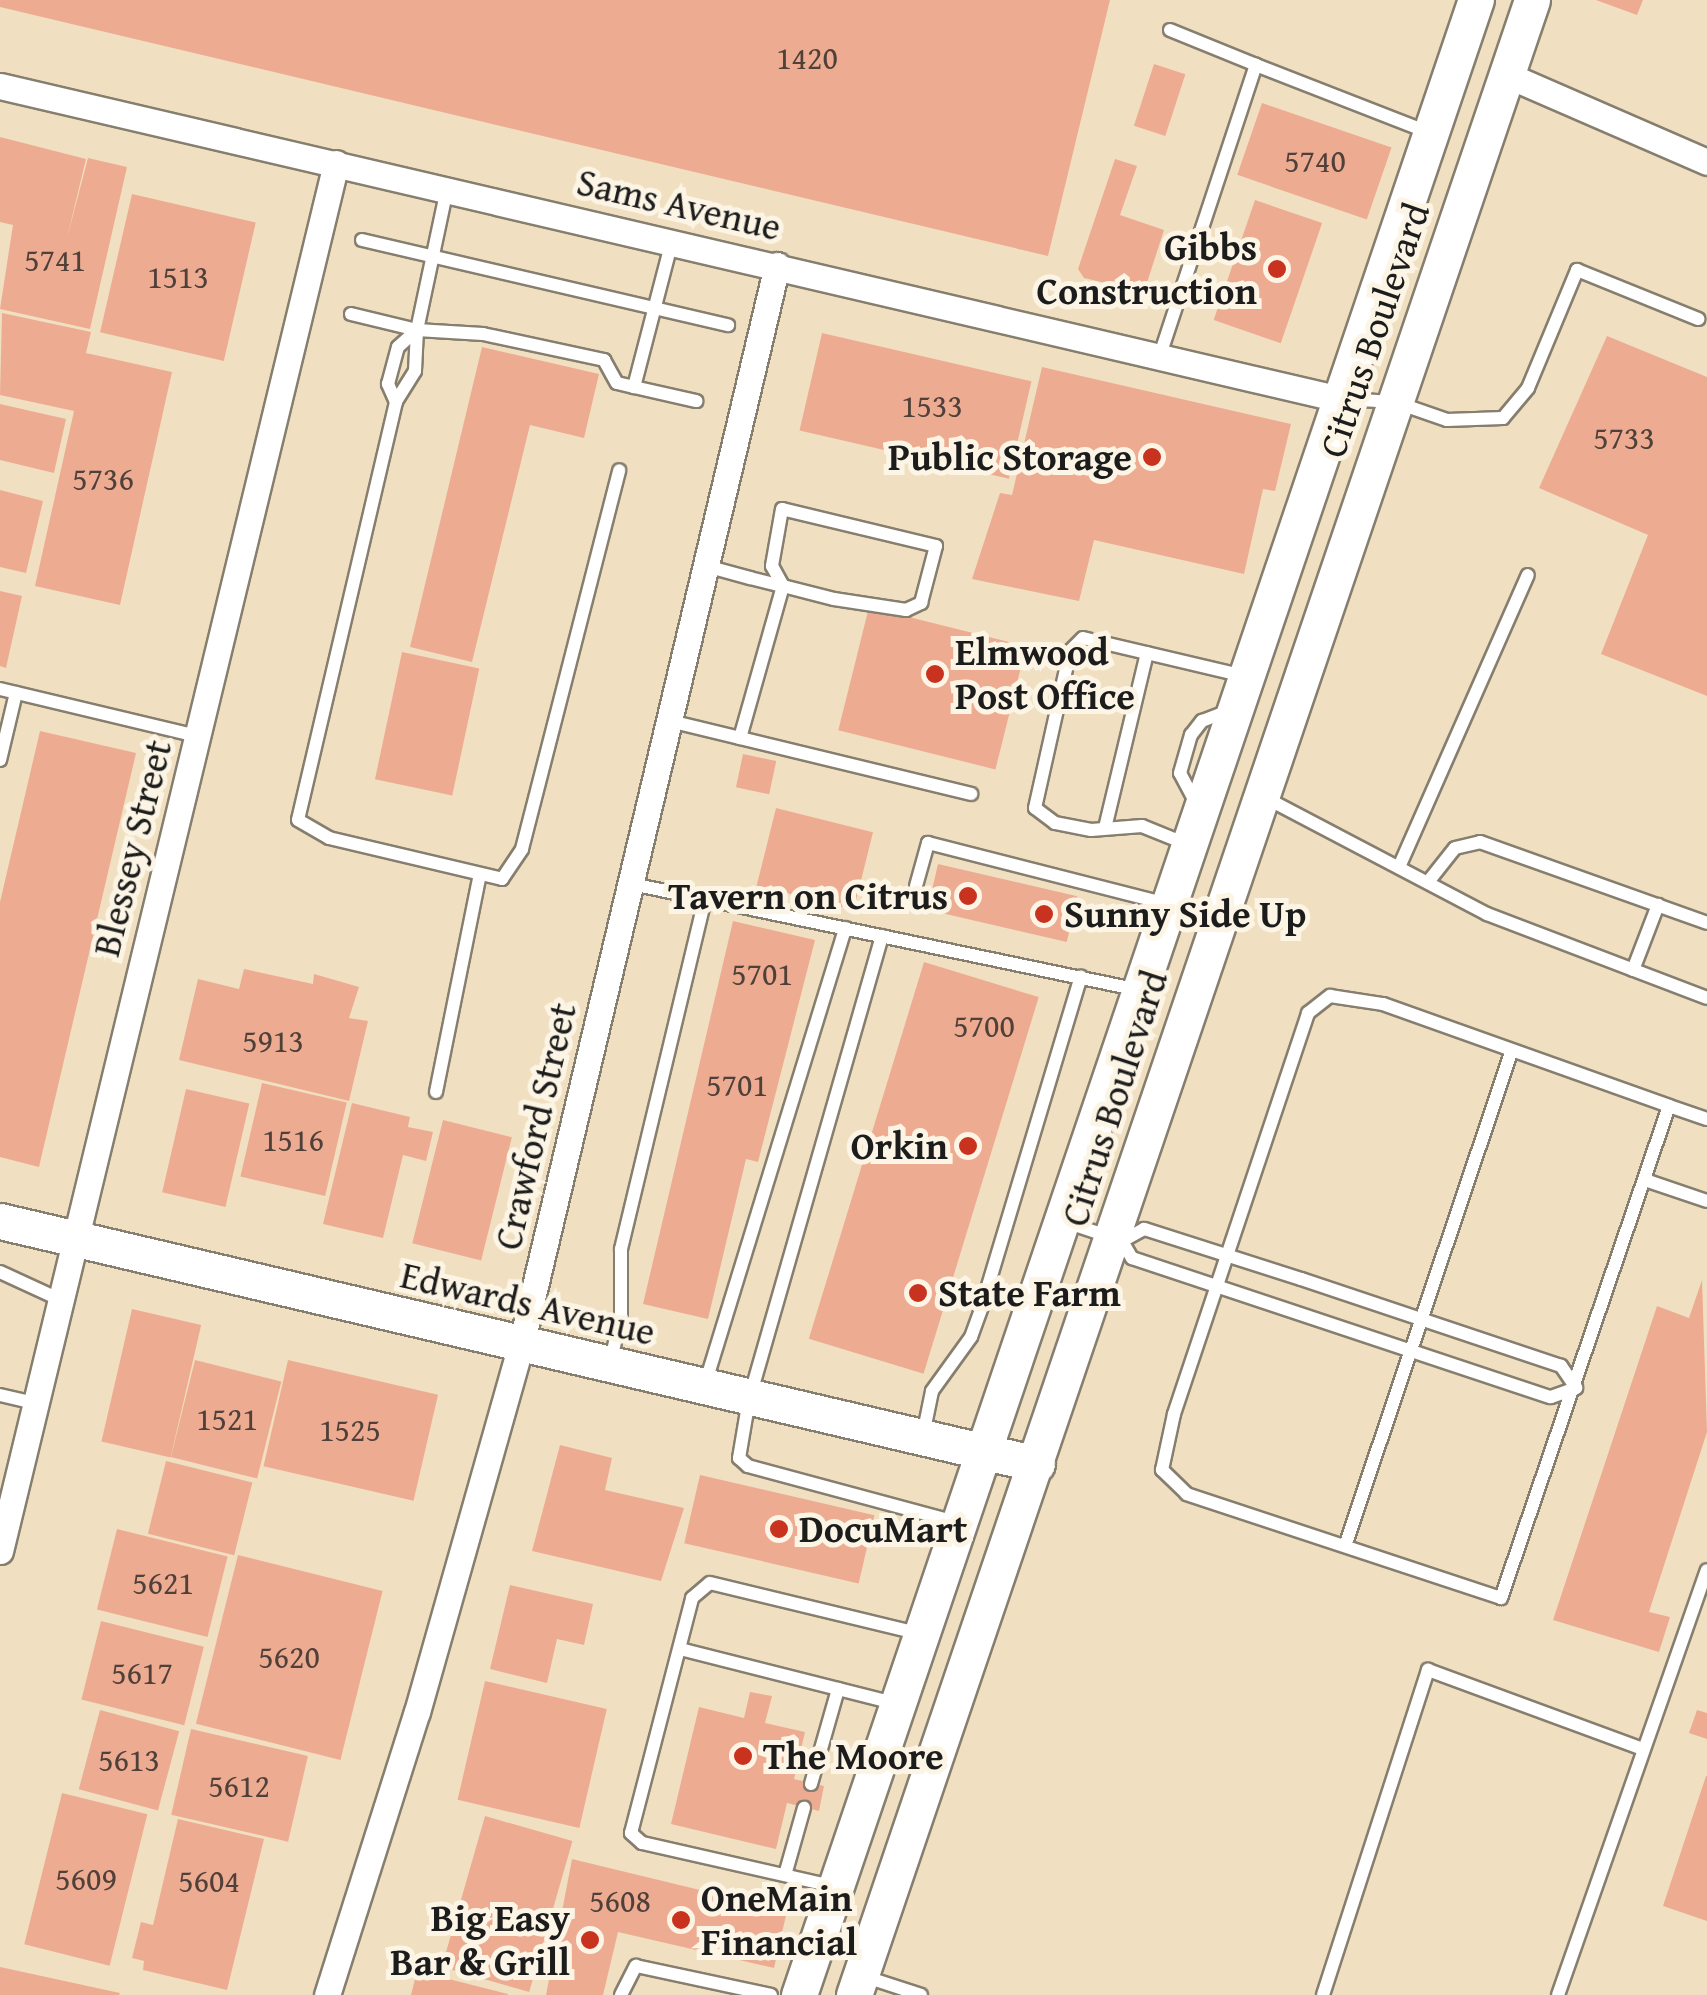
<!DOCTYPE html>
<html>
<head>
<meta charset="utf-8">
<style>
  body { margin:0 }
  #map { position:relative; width:1707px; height:1995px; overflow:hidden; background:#f0e0c1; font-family:"Gentium Book Plus",serif }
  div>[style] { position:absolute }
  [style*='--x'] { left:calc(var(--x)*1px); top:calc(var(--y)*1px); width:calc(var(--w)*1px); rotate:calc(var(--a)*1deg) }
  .building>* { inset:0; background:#edac92; transform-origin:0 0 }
  .roads { filter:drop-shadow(2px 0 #867e6e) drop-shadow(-2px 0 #867e6e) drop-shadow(0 2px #867e6e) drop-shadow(0 -2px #867e6e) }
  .lane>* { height:12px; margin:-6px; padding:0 6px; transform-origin:6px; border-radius:6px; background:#fff }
  .street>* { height:25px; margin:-12.5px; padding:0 12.5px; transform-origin:12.5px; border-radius:12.5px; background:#fff }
  .secondary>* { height:35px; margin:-17.5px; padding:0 17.5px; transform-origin:17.5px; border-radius:17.5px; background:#fff }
  .dots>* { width:28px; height:28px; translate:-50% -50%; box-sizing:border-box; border:5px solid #fcf5e5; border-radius:50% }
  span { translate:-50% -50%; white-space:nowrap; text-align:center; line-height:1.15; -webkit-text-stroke:10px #fcf5e5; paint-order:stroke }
  .number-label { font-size:32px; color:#50403a }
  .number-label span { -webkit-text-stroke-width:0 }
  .street-label { font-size:38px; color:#1c1c1c }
  .poi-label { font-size:38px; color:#1c1c1c; font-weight:700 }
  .right { translate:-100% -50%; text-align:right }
  .left { translate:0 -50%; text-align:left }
</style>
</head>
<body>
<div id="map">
  <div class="building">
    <div style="clip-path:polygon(0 0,1110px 0,1048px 256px,0 7px)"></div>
    <div style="clip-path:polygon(1596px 0,1643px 0,1637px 15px)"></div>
    <div style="left:1154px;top:64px;width:33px;height:65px;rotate:18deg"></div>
    <div style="left:1262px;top:103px;width:137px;height:76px;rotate:19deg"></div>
    <div style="clip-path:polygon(0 137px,86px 159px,67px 238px,88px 158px,127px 167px,90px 329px,0 309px,13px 225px,0 222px)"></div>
    <div style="clip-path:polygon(1115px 159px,1137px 166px,1120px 215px,1164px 230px,1144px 292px,1084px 278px,1078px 269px)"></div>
    <div style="left:132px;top:194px;width:127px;height:142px;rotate:13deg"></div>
    <div style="left:1255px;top:200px;width:71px;height:127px;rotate:19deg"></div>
    <div style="clip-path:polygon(2px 313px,91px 332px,86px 353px,172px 372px,120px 605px,35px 586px,74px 411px,0 395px)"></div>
    <div style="left:822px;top:333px;width:215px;height:100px;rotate:13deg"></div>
    <div style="clip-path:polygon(1607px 336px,1707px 377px,1707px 696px,1601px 654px,1648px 535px,1539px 488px)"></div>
    <div style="clip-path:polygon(482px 347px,599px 374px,584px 438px,530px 425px,472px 662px,410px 647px)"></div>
    <div style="clip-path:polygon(1042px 367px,1291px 424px,1275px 491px,1263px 489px,1244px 574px,1094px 540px,1079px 601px,972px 579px,1000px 493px,1012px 495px)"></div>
    <div style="clip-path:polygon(0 404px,66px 419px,54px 473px,0 460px)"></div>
    <div style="clip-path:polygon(0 490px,43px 501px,26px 573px,0 567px)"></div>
    <div style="clip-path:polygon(0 591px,22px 596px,6px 668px,0 666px)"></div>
    <div style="left:869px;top:607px;width:162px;height:127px;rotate:14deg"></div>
    <div style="left:402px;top:652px;width:79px;height:130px;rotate:12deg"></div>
    <div style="clip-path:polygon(40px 731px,136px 753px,39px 1167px,0 1157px,0 902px)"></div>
    <div style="left:743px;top:754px;width:34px;height:34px;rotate:12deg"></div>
    <div style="left:776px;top:808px;width:100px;height:80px;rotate:14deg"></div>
    <div style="left:938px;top:864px;width:143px;height:47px;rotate:13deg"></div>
    <div style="clip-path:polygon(733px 921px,815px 940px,758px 1162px,746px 1159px,708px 1319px,643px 1304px)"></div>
    <div style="left:924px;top:962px;width:120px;height:394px;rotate:17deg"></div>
    <div style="clip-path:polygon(244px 969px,313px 984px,314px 974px,359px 987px,349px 1018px,368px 1021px,349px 1101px,179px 1060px,198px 979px,239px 989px)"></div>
    <div style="left:262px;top:1083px;width:87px;height:96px;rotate:13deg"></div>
    <div style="left:186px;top:1089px;width:65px;height:106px;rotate:13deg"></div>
    <div style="clip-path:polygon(352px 1103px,410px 1117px,408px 1127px,433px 1132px,426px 1161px,403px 1155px,383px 1238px,323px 1224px)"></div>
    <div style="left:443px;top:1120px;width:71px;height:127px;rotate:14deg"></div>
    <div style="clip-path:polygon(1702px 1280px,1707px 1432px,1649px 1612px,1670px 1617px,1659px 1652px,1553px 1620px,1657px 1306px,1689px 1318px)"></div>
    <div style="left:132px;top:1309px;width:71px;height:136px;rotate:13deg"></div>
    <div style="left:195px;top:1360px;width:89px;height:100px;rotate:14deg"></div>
    <div style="left:288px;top:1360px;width:154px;height:109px;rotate:13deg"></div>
    <div style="clip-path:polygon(560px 1445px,612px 1458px,605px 1490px,684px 1508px,661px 1581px,532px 1551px)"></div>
    <div style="left:166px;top:1461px;width:89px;height:75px;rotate:14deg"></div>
    <div style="left:700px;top:1475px;width:179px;height:70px;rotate:13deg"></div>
    <div style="left:117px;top:1529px;width:114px;height:83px;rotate:14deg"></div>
    <div style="left:238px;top:1555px;width:149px;height:174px;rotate:14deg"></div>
    <div style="clip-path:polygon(510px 1585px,593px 1604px,584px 1645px,557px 1639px,547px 1683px,490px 1669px)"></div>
    <div style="left:101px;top:1621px;width:106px;height:81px;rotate:14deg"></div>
    <div style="left:485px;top:1681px;width:125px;height:122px;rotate:13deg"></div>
    <div style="clip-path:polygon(750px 1692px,772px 1696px,765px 1723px,805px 1732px,794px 1779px,824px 1786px,819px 1811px,787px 1803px,776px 1849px,671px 1824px,699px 1707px,744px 1718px)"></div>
    <div style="left:100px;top:1710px;width:82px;height:82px;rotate:15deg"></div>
    <div style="clip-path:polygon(1697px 1710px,1707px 1713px,1707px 1739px,1689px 1733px)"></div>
    <div style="left:191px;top:1729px;width:120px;height:88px;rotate:13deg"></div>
    <div style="clip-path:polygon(1706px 1776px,1707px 1776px,1707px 1921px,1663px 1906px)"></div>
    <div style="left:62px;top:1793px;width:88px;height:156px;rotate:14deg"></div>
    <div style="left:485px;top:1816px;width:91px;height:157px;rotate:16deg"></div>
    <div style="clip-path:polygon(178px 1819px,264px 1839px,227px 1990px,143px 1970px,144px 1961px,132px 1958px,141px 1922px,153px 1925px)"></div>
    <div style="clip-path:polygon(572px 1859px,787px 1911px,774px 1968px,618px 1932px,603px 1995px,546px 1995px)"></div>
    <div style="clip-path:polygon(0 1967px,120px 1993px,119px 1995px,0 1995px)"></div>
    <div style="clip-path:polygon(417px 1971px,508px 1994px,508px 1995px,411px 1995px)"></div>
  </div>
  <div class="roads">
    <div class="lane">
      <div style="--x:1170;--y:30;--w:93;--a:22.1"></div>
      <div style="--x:362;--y:240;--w:376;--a:13.1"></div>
      <div style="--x:672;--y:241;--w:151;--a:104.6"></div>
      <div style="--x:634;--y:387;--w:64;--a:12.7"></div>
      <div style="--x:351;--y:314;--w:68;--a:13.6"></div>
      <div style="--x:417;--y:330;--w:144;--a:-78"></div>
      <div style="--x:417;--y:330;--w:41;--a:92.8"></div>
      <div style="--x:415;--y:371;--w:36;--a:122"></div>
      <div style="--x:396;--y:402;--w:429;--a:103.2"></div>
      <div style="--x:298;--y:820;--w:36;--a:30"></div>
      <div style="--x:329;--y:838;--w:178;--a:13.3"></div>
      <div style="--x:502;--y:879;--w:36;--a:-56"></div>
      <div style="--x:522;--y:849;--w:391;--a:-75.6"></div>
      <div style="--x:1159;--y:358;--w:309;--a:-71.7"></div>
      <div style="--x:1256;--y:65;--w:187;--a:21.3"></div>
      <div style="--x:1343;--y:399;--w:52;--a:3.3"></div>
      <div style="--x:1395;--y:402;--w:55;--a:19.1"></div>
      <div style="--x:1447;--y:420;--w:56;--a:-2"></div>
      <div style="--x:1503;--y:418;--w:39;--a:-50"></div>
      <div style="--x:1528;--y:388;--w:128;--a:-67.4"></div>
      <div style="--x:1577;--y:270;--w:131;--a:22"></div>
      <div style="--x:396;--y:402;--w:20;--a:-114"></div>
      <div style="--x:388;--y:384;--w:38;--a:-75"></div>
      <div style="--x:398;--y:347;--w:25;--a:-42"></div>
      <div style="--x:417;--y:330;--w:66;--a:3.5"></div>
      <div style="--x:483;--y:334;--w:124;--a:12.1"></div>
      <div style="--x:604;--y:360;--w:26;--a:61"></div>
      <div style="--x:617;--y:383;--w:17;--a:13"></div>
      <div style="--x:706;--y:566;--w:46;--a:15.3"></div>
      <div style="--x:750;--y:578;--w:34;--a:14"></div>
      <div style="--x:783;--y:586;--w:53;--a:14.3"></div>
      <div style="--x:834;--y:599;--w:73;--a:8.7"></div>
      <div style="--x:906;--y:610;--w:17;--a:-25"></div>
      <div style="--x:921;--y:603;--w:59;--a:-75.3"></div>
      <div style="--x:936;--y:546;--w:158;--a:-166.5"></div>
      <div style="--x:782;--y:509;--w:58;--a:100"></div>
      <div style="--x:772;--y:566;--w:23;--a:61"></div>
      <div style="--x:783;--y:586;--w:158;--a:105.8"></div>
      <div style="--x:0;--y:689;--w:203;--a:13.4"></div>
      <div style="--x:670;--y:721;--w:310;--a:13.6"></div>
      <div style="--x:0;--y:760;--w:69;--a:-76.6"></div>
      <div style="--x:1266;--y:798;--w:250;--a:27.7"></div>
      <div style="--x:1487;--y:914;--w:235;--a:20.9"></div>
      <div style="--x:1197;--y:805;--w:36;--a:-118"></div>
      <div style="--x:1180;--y:773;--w:40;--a:-74"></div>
      <div style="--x:1191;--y:735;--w:18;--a:-52"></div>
      <div style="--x:1202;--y:721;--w:30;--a:-21"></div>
      <div style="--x:1105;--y:828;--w:180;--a:-76.5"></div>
      <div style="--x:1184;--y:843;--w:45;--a:-158"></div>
      <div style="--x:1142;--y:826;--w:51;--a:175.5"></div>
      <div style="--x:1091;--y:830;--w:37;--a:-169"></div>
      <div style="--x:1055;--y:823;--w:25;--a:-143"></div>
      <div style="--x:1035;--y:808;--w:161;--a:-77.4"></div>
      <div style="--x:1070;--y:651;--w:18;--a:-45"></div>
      <div style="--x:1083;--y:638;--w:165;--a:13.3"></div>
      <div style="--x:1399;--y:867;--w:319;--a:-66.2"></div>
      <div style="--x:1428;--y:882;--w:43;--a:-51.5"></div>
      <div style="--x:1455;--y:848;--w:26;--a:-13"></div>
      <div style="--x:1480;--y:842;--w:241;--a:19.6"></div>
      <div style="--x:632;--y:884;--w:518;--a:11.81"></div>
      <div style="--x:916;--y:886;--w:45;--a:-74.4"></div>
      <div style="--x:928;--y:843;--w:248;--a:14.3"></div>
      <div style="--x:882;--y:936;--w:482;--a:106"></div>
      <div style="--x:749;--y:1399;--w:60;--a:99.6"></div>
      <div style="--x:739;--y:1458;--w:12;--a:42"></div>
      <div style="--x:748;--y:1466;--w:214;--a:15.1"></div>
      <div style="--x:1633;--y:970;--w:70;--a:-69"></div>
      <div style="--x:1330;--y:996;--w:54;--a:8.6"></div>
      <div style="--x:1383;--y:1004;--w:304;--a:19.6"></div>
      <div style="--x:1669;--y:1106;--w:520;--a:108.85"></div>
      <div style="--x:1501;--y:1598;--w:331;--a:-161.7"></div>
      <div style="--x:1187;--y:1494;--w:35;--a:-136"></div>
      <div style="--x:1162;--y:1470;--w:57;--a:-77.9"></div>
      <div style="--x:1174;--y:1414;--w:423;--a:-71.5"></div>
      <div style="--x:1308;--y:1013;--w:28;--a:-38"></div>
      <div style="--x:436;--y:1092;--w:222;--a:-78.6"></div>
      <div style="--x:1669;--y:1106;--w:40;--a:18.9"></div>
      <div style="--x:1645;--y:1180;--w:65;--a:18.7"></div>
      <div style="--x:1063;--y:1221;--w:62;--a:18.7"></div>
      <div style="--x:1122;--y:1241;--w:20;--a:60"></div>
      <div style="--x:1132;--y:1258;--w:441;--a:18.4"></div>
      <div style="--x:1551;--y:1397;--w:27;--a:-20"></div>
      <div style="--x:1576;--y:1388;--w:27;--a:-124"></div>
      <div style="--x:1561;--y:1366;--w:274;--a:-161.5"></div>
      <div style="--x:1301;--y:1279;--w:165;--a:-162.3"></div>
      <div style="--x:1144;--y:1229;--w:25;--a:151"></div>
      <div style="--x:0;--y:1272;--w:67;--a:24.7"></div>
      <div style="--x:611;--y:1360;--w:46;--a:-77.5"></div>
      <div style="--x:621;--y:1315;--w:66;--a:-90"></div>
      <div style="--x:621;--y:1249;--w:360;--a:-76.5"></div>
      <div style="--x:706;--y:1381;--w:474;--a:-72.9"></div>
      <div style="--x:0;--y:1395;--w:37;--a:13"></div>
      <div style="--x:923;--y:1435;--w:45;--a:-78.4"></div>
      <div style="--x:932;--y:1391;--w:67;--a:-54.2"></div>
      <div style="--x:971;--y:1337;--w:33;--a:-70"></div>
      <div style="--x:982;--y:1306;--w:344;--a:-73.3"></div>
      <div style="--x:1345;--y:1546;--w:523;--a:-71.39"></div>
      <div style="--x:680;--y:1649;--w:220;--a:14.2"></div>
      <div style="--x:811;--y:1784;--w:99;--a:-74.1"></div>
      <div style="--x:785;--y:1875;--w:70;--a:-74.2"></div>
      <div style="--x:832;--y:1886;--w:195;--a:-167.2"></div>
      <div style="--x:642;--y:1843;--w:15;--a:-138"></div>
      <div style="--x:631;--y:1833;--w:243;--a:-75.4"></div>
      <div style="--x:692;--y:1598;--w:23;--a:-40"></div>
      <div style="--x:710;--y:1583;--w:217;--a:13.6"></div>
      <div style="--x:863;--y:1976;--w:61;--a:18.1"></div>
      <div style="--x:621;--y:1995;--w:33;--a:-63"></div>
      <div style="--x:636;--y:1966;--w:138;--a:12.1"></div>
      <div style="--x:1323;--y:1995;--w:342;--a:-72.1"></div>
      <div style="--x:1428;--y:1670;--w:229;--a:20.2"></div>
      <div style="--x:1558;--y:1995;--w:450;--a:-70.7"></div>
    </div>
    <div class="street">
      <div style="--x:1507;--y:75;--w:218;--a:23.5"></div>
      <div style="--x:0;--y:86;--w:1376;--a:13.15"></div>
      <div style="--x:0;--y:1551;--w:1428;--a:-76.39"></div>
      <div style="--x:327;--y:1995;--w:297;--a:-72.4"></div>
      <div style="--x:417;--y:1712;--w:381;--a:-74.2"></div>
      <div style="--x:521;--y:1345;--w:1110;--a:-76.66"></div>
    </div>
    <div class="secondary">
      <div style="--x:0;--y:1221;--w:1065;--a:13.19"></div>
      <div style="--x:799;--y:1995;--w:2107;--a:-71.26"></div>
      <div style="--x:854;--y:1995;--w:2107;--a:-71.23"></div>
    </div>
  </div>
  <div class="dots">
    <div style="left:1277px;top:269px;background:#c8321e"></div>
    <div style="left:1152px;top:457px;background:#c8321e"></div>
    <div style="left:935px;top:674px;background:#c8321e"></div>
    <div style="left:968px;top:896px;background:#c8321e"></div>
    <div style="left:1044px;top:914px;background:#c8321e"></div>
    <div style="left:968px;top:1146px;background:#c8321e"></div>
    <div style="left:918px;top:1293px;background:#c8321e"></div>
    <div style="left:779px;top:1529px;background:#c8321e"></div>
    <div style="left:743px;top:1756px;background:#c8321e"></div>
    <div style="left:681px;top:1920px;background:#c8321e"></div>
    <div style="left:590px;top:1940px;background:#c8321e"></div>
  </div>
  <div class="number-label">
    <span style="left:807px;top:58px">1420</span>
    <span style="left:1315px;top:161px">5740</span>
    <span style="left:55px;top:260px">5741</span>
    <span style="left:178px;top:277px">1513</span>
    <span style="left:932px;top:406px">1533</span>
    <span style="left:1624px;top:438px">5733</span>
    <span style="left:103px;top:479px">5736</span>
    <span style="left:762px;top:974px">5701</span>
    <span style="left:984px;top:1026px">5700</span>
    <span style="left:273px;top:1041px">5913</span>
    <span style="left:737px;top:1085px">5701</span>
    <span style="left:293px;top:1140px">1516</span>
    <span style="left:227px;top:1419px">1521</span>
    <span style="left:350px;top:1430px">1525</span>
    <span style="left:163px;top:1583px">5621</span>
    <span style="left:289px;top:1657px">5620</span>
    <span style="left:142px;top:1673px">5617</span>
    <span style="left:129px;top:1760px">5613</span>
    <span style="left:239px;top:1786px">5612</span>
    <span style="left:86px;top:1879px">5609</span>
    <span style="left:209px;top:1881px">5604</span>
    <span style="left:620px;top:1901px">5608</span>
  </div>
  <div class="street-label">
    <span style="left:679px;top:204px;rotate:13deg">Sams Avenue</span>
    <span style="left:1374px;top:330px;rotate:-71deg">Citrus Boulevard</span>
    <span style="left:132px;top:848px;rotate:-76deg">Blessey Street</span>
    <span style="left:1114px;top:1098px;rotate:-72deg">Citrus Boulevard</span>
    <span style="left:535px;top:1126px;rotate:-77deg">Crawford Street</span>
    <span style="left:528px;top:1303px;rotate:13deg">Edwards Avenue</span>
  </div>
  <div class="poi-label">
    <span class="right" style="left:1257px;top:269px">Gibbs<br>Construction</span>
    <span class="right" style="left:1132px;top:457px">Public Storage</span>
    <span class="left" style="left:955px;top:674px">Elmwood<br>Post Office</span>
    <span class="right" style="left:948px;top:896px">Tavern on Citrus</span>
    <span class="left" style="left:1064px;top:914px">Sunny Side Up</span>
    <span class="right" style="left:948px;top:1146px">Orkin</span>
    <span class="left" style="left:938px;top:1293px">State Farm</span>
    <span class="left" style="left:799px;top:1529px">DocuMart</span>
    <span class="left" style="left:763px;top:1756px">The Moore</span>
    <span class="left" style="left:701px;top:1920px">OneMain<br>Financial</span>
    <span class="right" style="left:570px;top:1940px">Big Easy<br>Bar &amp; Grill</span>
  </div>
</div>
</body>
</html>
